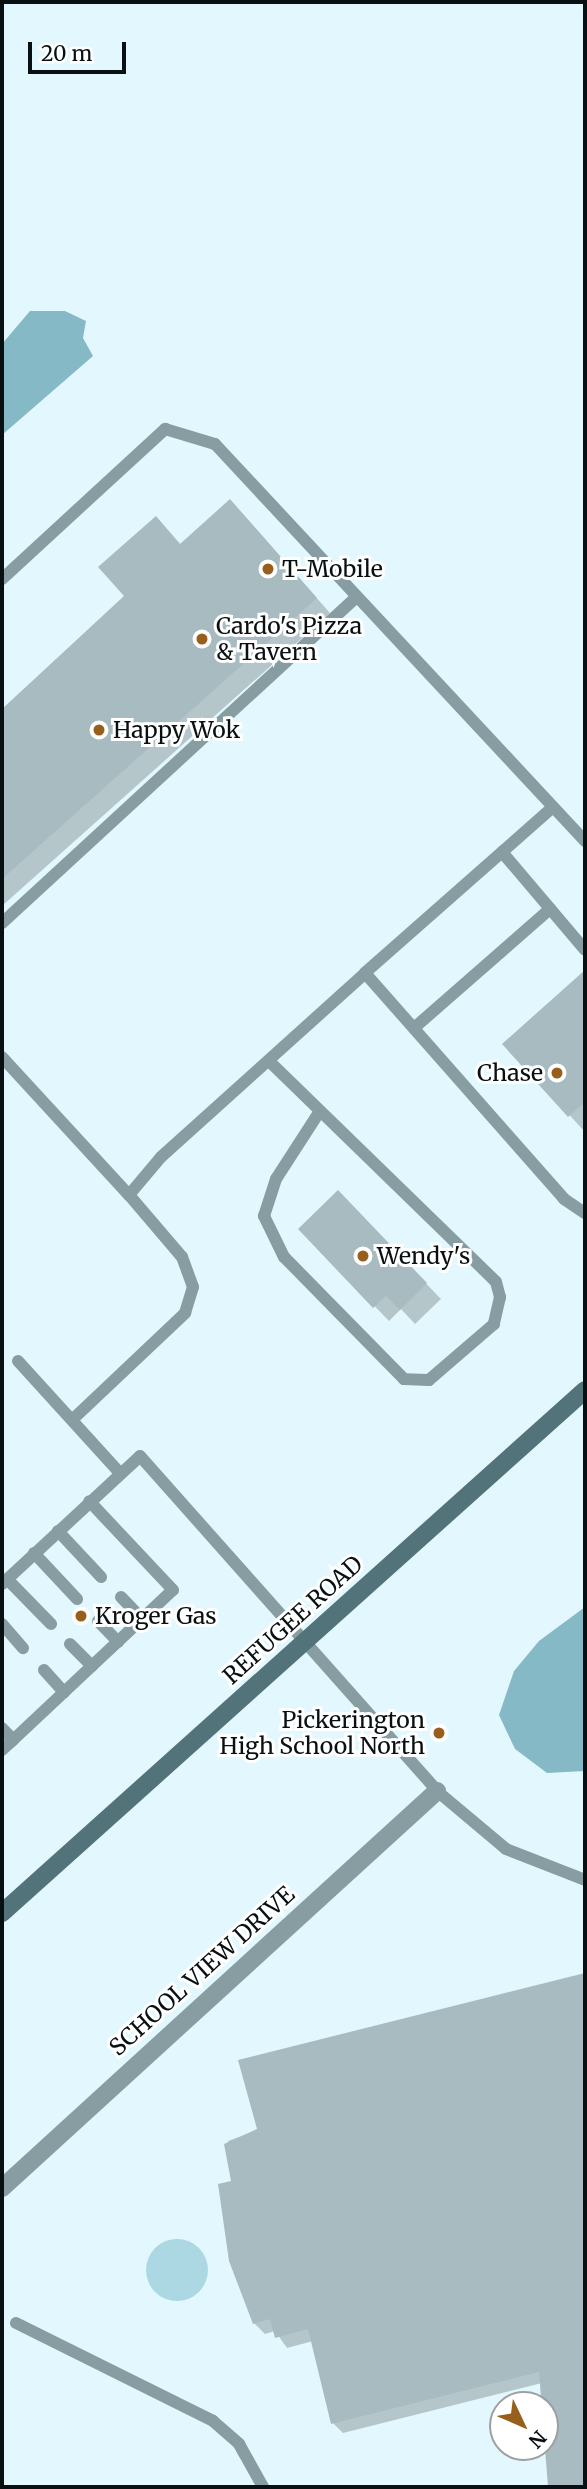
<!DOCTYPE html>
<html>
<head>
<meta charset="utf-8">
<style>
  body { margin:0 }
  #map { position:relative; width:587px; height:2489px; overflow:hidden; background:#e3f8fe; font-family:Merriweather,serif }
  div>[style] { position:absolute }
  [style*='--x'] { left:calc(var(--x)*1px); top:calc(var(--y)*1px); width:calc(var(--w)*1px); rotate:calc(var(--a)*1deg) }
  .green>* { inset:0; background:#abd8e3 }
  .round { border-radius:50% }
  .water>* { inset:0; background:#86b9c6 }
  .shadow>* { inset:0; background:#0003 }
  .building>* { inset:0; background:#a7bbc0 }
  .lane>* { height:12px; margin:-6px; padding:0 6px; transform-origin:6px; border-radius:6px; background:#879da2 }
  .street>* { height:18px; margin:-9px; padding:0 9px; transform-origin:9px; border-radius:9px; background:#879da2 }
  .secondary>* { height:18px; margin:-9px; padding:0 9px; transform-origin:9px; border-radius:9px; background:#53737b }
  .dots>* { width:19px; height:19px; translate:-50% -50%; box-sizing:border-box; border:4px solid #fff; border-radius:50% }
  span { translate:-50% -50%; white-space:nowrap; text-align:center; line-height:1.15; -webkit-text-stroke:6px #fff; paint-order:stroke }
  .poi-label { font-size:23px; color:#091011 }
  .left { translate:0 -50%; text-align:left }
  .right { translate:-100% -50%; text-align:right }
  .street-label { font-size:23px; color:#091011 }
  .frame { position:absolute; inset:0; border:4px solid #091011; pointer-events:none }
  .north { position:absolute; left:489px; top:2391px; width:70px; height:70px; box-sizing:border-box; background:#fff; border:2px solid #9d9fa0; border-radius:50%; rotate:134deg; font-size:19px; font-weight:700; line-height:28px; text-align:center; color:#091011 }
  .north::after { content:''; display:block; margin:auto; width:24px; height:32px; background:#985e1c; clip-path:polygon(50% 0,100% 100%,50% 72%,0 100%) }
  .scale { position:absolute; left:28px; top:42px; width:98px; height:32px; box-sizing:border-box; border:4px solid #091011; border-top:0; padding-left:9px; font-size:21px; line-height:24px; white-space:nowrap; color:#091011; -webkit-text-stroke:5px #fff; paint-order:stroke }
</style>
</head>
<body>
<div id="map">
  <div class="green">
    <div class="round" style="left:146px;top:2239px;width:62px;height:62px"></div>
  </div>
  <div class="water">
    <div style="clip-path:polygon(30px 311px,65px 311px,86px 321px,83px 338px,93px 356px,2px 435px,2px 344px)"></div>
    <div style="clip-path:polygon(585px 1607px,585px 1771px,547px 1773px,515px 1749px,499px 1715px,514px 1671px,539px 1641px)"></div>
  </div>
  <div class="shadow">
    <div style="clip-path:polygon(244px 516px,330px 613px,2px 906px,2px 711px,127px 596px,170px 533px,181px 545px)"></div>
    <div style="clip-path:polygon(575px 981px,585px 992px,584px 1131px,505px 1044px)"></div>
    <div style="clip-path:polygon(352px 1207px,441px 1299px,415px 1324px,401px 1309px,389px 1321px,300px 1229px)"></div>
    <div style="clip-path:polygon(585px 1975px,585px 2487px,550px 2487px,542px 2383px,343px 2433px,333px 2423px,313px 2341px,287px 2348px,275px 2331px,265px 2334px,254px 2323px,228px 2141px,259px 2130px,241px 2061px)"></div>
  </div>
  <div class="building">
    <div style="clip-path:polygon(230px 499px,317px 598px,2px 879px,2px 709px,124px 596px,98px 567px,156px 516px,180px 544px)"></div>
    <div style="clip-path:polygon(585px 970px,585px 1102px,568px 1117px,502px 1044px)"></div>
    <div style="clip-path:polygon(338px 1190px,427px 1283px,400px 1310px,386px 1296px,373px 1308px,298px 1229px)"></div>
    <div style="clip-path:polygon(585px 1973px,585px 2487px,548px 2487px,539px 2372px,331px 2424px,308px 2329px,275px 2338px,270px 2319px,253px 2324px,229px 2261px,218px 2184px,231px 2181px,224px 2144px,257px 2129px,238px 2060px)"></div>
  </div>
  <div class="lane">
    <div style="--x:2;--y:579;--w:222;--a:-42.6"></div>
    <div style="--x:165;--y:429;--w:52;--a:16.7"></div>
    <div style="--x:215;--y:444;--w:543;--a:47.02"></div>
    <div style="--x:553;--y:807;--w:251;--a:138.6"></div>
    <div style="--x:365;--y:973;--w:301;--a:48.6"></div>
    <div style="--x:564;--y:1199;--w:25;--a:34"></div>
    <div style="--x:502;--y:852;--w:128;--a:49.7"></div>
    <div style="--x:2;--y:923;--w:482;--a:-42.6"></div>
    <div style="--x:414;--y:1028;--w:181;--a:-41.2"></div>
    <div style="--x:2;--y:1057;--w:188;--a:47.4"></div>
    <div style="--x:270;--y:1062;--w:315;--a:44.2"></div>
    <div style="--x:496;--y:1282;--w:16;--a:75"></div>
    <div style="--x:500;--y:1297;--w:28;--a:103"></div>
    <div style="--x:494;--y:1324;--w:86;--a:139.3"></div>
    <div style="--x:429;--y:1380;--w:25;--a:-178"></div>
    <div style="--x:404;--y:1379;--w:171;--a:-134.5"></div>
    <div style="--x:284;--y:1257;--w:46;--a:-116"></div>
    <div style="--x:264;--y:1216;--w:39;--a:-72"></div>
    <div style="--x:276;--y:1179;--w:77;--a:-57.1"></div>
    <div style="--x:18;--y:1361;--w:151;--a:47.7"></div>
    <div style="--x:72;--y:1420;--w:156;--a:-43.4"></div>
    <div style="--x:185;--y:1313;--w:27;--a:-73"></div>
    <div style="--x:193;--y:1287;--w:32;--a:-110"></div>
    <div style="--x:182;--y:1257;--w:82;--a:-130.5"></div>
    <div style="--x:129;--y:1195;--w:50;--a:-49.9"></div>
    <div style="--x:161;--y:1157;--w:275;--a:-42"></div>
    <div style="--x:58;--y:1531;--w:63;--a:46.9"></div>
    <div style="--x:34;--y:1553;--w:63;--a:46.9"></div>
    <div style="--x:7;--y:1579;--w:63;--a:45.6"></div>
    <div style="--x:2;--y:1584;--w:188;--a:-42.8"></div>
    <div style="--x:140;--y:1456;--w:448;--a:48.4"></div>
    <div style="--x:437;--y:1791;--w:90;--a:40"></div>
    <div style="--x:506;--y:1849;--w:85;--a:21.4"></div>
    <div style="--x:121;--y:1597;--w:30;--a:46"></div>
    <div style="--x:98;--y:1621;--w:29;--a:46"></div>
    <div style="--x:2;--y:1624;--w:32;--a:49"></div>
    <div style="--x:70;--y:1644;--w:31;--a:45"></div>
    <div style="--x:44;--y:1670;--w:30;--a:48"></div>
    <div style="--x:2;--y:1728;--w:16;--a:47"></div>
    <div style="--x:13;--y:1740;--w:15;--a:138"></div>
    <div style="--x:13;--y:1740;--w:219;--a:-43.2"></div>
    <div style="--x:173;--y:1590;--w:122;--a:-133.3"></div>
    <div style="--x:16;--y:2323;--w:220;--a:26.4"></div>
    <div style="--x:213;--y:2421;--w:35;--a:41"></div>
    <div style="--x:239;--y:2444;--w:49;--a:60.8"></div>
  </div>
  <div class="street">
    <div style="--x:2;--y:2188;--w:589;--a:-42.38"></div>
  </div>
  <div class="secondary">
    <div style="--x:2;--y:1913;--w:783;--a:-41.89"></div>
  </div>
  <div class="dots">
    <div style="left:268px;top:569px;background:#985e1c"></div>
    <div style="left:202px;top:639px;background:#985e1c"></div>
    <div style="left:99px;top:730px;background:#985e1c"></div>
    <div style="left:557px;top:1073px;background:#985e1c"></div>
    <div style="left:363px;top:1256px;background:#985e1c"></div>
    <div style="left:81px;top:1616px;background:#985e1c"></div>
    <div style="left:439px;top:1733px;background:#985e1c"></div>
  </div>
  <div class="poi-label">
    <span class="left" style="left:282px;top:569px">T-Mobile</span>
    <span class="left" style="left:216px;top:639px">Cardo's Pizza<br>&amp; Tavern</span>
    <span class="left" style="left:113px;top:730px">Happy Wok</span>
    <span class="right" style="left:543px;top:1073px">Chase</span>
    <span class="left" style="left:377px;top:1256px">Wendy's</span>
    <span class="left" style="left:95px;top:1616px">Kroger Gas</span>
    <span class="right" style="left:425px;top:1733px">Pickerington<br>High School North</span>
  </div>
  <div class="street-label">
    <span style="left:293px;top:1620px;rotate:-42deg">REFUGEE ROAD</span>
    <span style="left:202px;top:1971px;rotate:-42deg">SCHOOL VIEW DRIVE</span>
  </div>
  <div class="frame"></div>
  <div class="north">N</div>
  <div class="scale">20 m</div>
</div>
</body>
</html>
